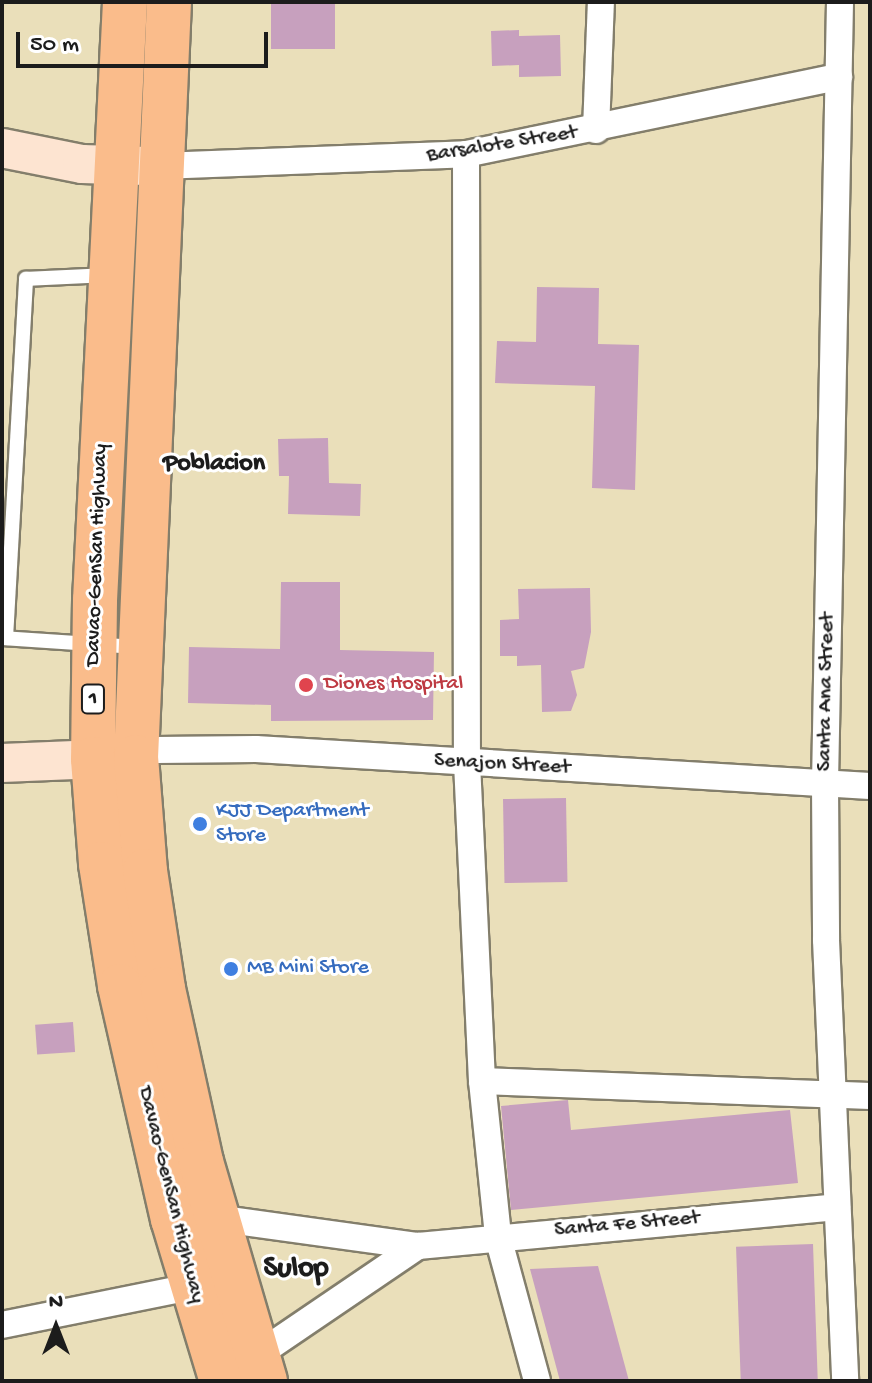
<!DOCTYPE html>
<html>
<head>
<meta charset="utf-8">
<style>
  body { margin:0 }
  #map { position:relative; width:872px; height:1383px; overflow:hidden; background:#eadfba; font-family:"Gochi Hand",sans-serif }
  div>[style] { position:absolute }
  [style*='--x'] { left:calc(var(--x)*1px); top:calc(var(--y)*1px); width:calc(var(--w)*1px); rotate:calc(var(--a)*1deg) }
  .building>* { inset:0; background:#c7a0be; transform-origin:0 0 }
  .roads { filter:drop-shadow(2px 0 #837e6b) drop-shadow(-2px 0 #837e6b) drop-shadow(0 2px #837e6b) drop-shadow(0 -2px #837e6b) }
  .lane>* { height:14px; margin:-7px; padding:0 7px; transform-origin:7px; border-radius:7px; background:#fff }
  .street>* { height:26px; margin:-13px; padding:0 13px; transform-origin:13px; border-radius:13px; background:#fff }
  .secondary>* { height:38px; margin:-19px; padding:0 19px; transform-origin:19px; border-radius:19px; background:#fde4d1 }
  .highway>* { height:44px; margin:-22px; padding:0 22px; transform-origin:22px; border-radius:22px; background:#fabc8b }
  .dots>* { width:22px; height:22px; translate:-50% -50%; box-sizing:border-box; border:4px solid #fff; border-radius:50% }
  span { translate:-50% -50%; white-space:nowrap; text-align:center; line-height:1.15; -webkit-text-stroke:6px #fff; paint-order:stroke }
  .shield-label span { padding:2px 6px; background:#fff; border:2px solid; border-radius:6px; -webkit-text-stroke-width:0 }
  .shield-label { font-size:20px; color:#1c1c1c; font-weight:700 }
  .street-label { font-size:22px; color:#1c1c1c }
  .health-label { font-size:22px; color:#be3a42 }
  .left { translate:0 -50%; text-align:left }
  .shop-label { font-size:22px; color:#366cbe }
  .quarter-label { font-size:26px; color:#1c1c1c; font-weight:700 }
  .district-label { font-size:30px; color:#1c1c1c; font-weight:700 }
  .frame { position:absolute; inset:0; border:4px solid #1c1c1c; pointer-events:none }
  .north { position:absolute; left:16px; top:1287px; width:80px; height:80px; -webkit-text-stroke:6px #fff; paint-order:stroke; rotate:0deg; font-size:22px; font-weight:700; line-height:32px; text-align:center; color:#1c1c1c }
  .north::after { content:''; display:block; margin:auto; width:28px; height:36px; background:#1c1c1c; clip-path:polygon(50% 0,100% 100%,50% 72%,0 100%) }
  .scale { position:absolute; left:16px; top:32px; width:252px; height:36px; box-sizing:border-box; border:4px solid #1c1c1c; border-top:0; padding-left:10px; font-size:24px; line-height:28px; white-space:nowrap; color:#1c1c1c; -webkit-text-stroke:6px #fff; paint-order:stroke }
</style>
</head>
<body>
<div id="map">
  <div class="building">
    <div style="left:271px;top:2px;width:64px;height:47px"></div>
    <div style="clip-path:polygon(519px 30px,519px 36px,560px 35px,561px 76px,519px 77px,519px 65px,492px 66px,491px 31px)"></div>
    <div style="clip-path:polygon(537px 287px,599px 288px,598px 344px,639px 345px,635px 490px,592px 488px,595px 386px,495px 383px,497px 341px,536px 342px)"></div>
    <div style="clip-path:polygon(328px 438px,329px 483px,361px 484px,360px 516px,288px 514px,289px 476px,279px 476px,278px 439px)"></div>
    <div style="clip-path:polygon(281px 582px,340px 582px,340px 650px,434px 652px,433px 720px,271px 721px,271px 705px,188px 703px,189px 647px,280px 649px)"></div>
    <div style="clip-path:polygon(590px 588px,591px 632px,584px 668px,571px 671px,577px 695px,571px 711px,542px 712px,541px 665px,517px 666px,517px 656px,500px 656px,500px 620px,519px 619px,518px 589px)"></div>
    <div style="left:566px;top:798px;width:84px;height:63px;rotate:89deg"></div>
    <div style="left:73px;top:1022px;width:30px;height:38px;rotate:86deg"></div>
    <div style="clip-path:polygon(568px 1100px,571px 1130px,790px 1110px,798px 1183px,511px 1210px,501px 1106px)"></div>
    <div style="left:813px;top:1244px;width:137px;height:77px;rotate:88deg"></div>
    <div style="clip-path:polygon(598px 1266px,629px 1381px,560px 1381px,530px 1269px)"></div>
  </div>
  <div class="roads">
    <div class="lane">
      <div style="--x:2;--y:638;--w:135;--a:3.8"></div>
      <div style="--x:6;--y:638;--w:360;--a:-86.8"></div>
      <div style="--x:26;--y:279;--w:81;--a:-2.8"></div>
    </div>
    <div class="street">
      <div style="--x:840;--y:2;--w:782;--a:91.1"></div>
      <div style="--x:825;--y:784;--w:156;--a:89.6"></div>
      <div style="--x:826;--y:940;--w:441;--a:87.5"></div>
      <div style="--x:596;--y:130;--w:128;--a:-87.8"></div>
      <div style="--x:466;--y:154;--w:609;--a:89.91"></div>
      <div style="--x:467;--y:763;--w:318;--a:87.3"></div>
      <div style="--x:482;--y:1081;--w:157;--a:84.1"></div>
      <div style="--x:498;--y:1237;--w:149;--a:74.8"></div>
      <div style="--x:160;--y:166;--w:306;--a:-2.2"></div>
      <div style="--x:466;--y:154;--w:381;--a:-11.7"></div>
      <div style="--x:136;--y:757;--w:21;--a:-19"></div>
      <div style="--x:156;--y:750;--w:100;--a:-0.6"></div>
      <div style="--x:256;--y:749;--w:615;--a:3.45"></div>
      <div style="--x:482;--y:1081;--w:388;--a:2.2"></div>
      <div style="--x:215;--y:1218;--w:205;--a:7.9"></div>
      <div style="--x:418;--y:1246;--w:421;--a:-5.3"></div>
      <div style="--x:2;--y:1325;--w:207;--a:-11.4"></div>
      <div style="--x:256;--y:1356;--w:196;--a:-34.2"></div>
    </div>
    <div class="secondary">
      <div style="--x:2;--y:148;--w:82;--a:11.3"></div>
      <div style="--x:82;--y:164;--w:64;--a:1.8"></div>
      <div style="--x:2;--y:763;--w:121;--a:-2.4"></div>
    </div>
    <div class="highway">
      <div style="--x:125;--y:2;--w:599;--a:92.87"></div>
      <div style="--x:95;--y:600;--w:159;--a:90.7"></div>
      <div style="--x:93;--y:759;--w:105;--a:85.6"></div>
      <div style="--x:101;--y:864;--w:123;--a:81.1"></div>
      <div style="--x:120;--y:986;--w:239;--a:77.2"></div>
      <div style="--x:173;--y:1219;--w:169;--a:73.2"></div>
      <div style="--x:169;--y:2;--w:756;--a:92.5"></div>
      <div style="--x:136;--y:757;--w:114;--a:85.5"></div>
      <div style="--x:145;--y:871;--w:119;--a:81.3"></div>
      <div style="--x:163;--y:989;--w:177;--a:77.6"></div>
      <div style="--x:201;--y:1162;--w:228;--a:73.7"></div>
    </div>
  </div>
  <div class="dots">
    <div style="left:306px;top:685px;background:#e0444e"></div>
    <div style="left:200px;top:824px;background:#3f7fe0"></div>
    <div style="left:231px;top:969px;background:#3f7fe0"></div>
  </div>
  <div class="shield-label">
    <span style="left:93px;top:699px">1</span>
  </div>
  <div class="street-label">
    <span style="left:502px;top:145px;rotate:-9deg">Barsalote Street</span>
    <span style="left:98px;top:555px;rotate:-88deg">Davao-GenSan Highway</span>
    <span style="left:827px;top:692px;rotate:-89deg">Santa Ana Street</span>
    <span style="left:502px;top:765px;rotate:3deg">Senajon Street</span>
    <span style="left:170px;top:1195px;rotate:76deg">Davao-GenSan Highway</span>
    <span style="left:627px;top:1225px;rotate:-5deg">Santa Fe Street</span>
  </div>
  <div class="health-label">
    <span class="left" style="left:324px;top:685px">Diones Hospital</span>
  </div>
  <div class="shop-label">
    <span class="left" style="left:216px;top:824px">KJJ Department<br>Store</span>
    <span class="left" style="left:247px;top:969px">MB Mini Store</span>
  </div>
  <div class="quarter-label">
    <span style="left:214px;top:465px">Poblacion</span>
  </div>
  <div class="district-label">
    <span style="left:296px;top:1270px">Sulop</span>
  </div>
  <div class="frame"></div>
  <div class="north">N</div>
  <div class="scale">50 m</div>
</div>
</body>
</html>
